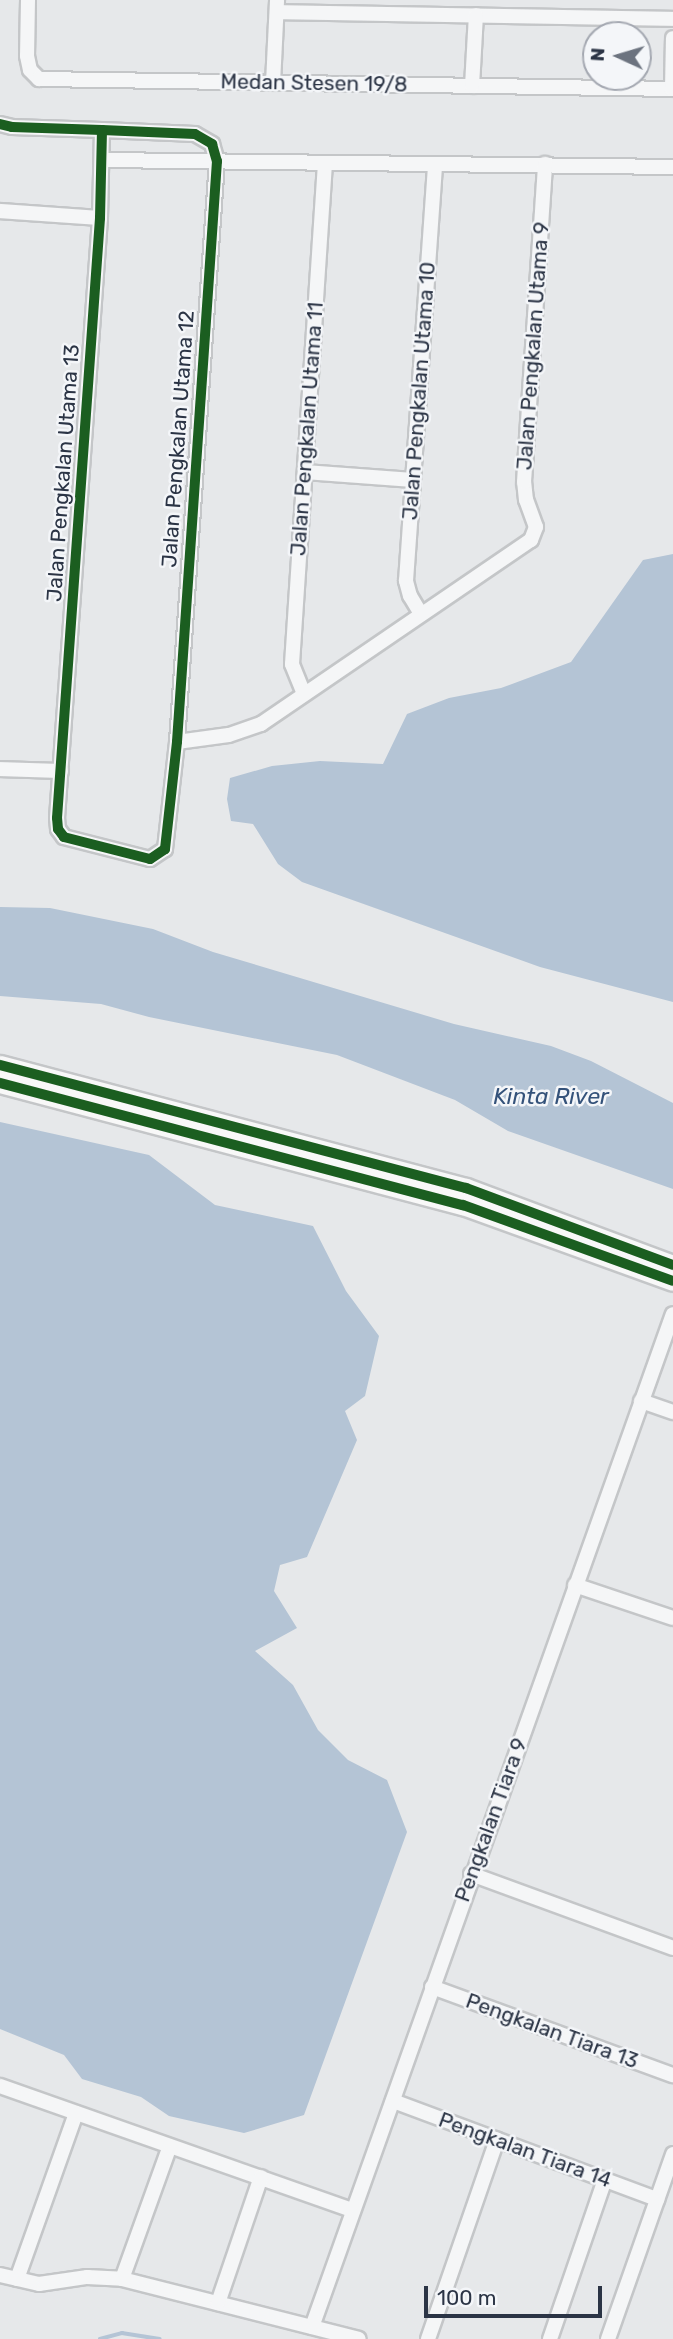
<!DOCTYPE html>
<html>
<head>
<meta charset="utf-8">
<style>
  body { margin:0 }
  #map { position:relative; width:673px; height:2339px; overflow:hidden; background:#e6e8ea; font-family:Rubik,sans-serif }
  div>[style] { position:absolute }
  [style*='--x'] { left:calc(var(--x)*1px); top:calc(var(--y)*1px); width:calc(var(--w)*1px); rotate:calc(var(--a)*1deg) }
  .water>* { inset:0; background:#b4c4d5 }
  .stream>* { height:3.5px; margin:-1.75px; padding:0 1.75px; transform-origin:1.75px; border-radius:1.75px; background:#b4c4d5 }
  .roads { filter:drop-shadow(2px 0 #c4c6c8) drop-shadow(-2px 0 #c4c6c8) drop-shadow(0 2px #c4c6c8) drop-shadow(0 -2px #c4c6c8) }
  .street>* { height:14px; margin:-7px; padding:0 7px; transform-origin:7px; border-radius:7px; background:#f5f6f7 }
  .secondary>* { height:19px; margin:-9.5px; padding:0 9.5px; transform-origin:9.5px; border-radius:9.5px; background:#f8f8f8 }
  .cycleway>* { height:10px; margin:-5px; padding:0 5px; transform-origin:5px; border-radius:5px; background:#1b5e20 }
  span { translate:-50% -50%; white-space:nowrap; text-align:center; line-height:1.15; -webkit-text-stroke:5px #f4f6f9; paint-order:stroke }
  .street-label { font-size:21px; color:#2b3445 }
  .water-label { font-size:23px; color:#34527a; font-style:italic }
  .north { position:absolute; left:582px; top:21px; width:70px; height:70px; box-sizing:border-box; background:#f4f6f9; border:2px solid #a4a8b1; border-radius:50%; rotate:274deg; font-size:19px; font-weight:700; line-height:28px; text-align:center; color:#2b3445 }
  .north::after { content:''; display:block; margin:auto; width:24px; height:32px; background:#6c737f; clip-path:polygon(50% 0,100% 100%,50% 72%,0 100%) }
  .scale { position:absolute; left:424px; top:2286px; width:178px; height:32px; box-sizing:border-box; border:4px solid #2b3445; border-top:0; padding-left:9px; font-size:21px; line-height:24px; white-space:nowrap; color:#2b3445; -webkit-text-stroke:5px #f4f6f9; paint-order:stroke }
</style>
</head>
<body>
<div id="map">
  <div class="water">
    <div style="clip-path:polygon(673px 554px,673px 1002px,540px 967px,302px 882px,278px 864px,253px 824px,231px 821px,227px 799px,230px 778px,272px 766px,320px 761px,383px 764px,407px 714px,449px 698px,501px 688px,571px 662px,643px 560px)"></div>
    <div style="clip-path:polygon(0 907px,50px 908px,153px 929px,213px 952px,454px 1024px,551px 1046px,591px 1061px,673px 1103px,673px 1189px,508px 1131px,455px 1100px,337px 1055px,149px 1017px,101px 1004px,0 996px)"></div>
    <div style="clip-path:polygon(0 1122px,149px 1155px,215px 1205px,313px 1226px,346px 1291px,379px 1336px,365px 1396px,345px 1411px,357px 1440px,307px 1557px,280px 1565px,274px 1591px,297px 1628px,255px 1651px,293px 1685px,318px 1730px,348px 1760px,387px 1780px,407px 1832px,304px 2115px,244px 2133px,169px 2116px,141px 2097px,82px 2079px,64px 2055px,0 2029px)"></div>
  </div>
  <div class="stream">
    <div style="--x:100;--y:2339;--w:23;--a:-15"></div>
    <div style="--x:122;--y:2333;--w:38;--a:9"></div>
  </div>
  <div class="roads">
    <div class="street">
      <div style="--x:28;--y:0;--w:56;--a:91"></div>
      <div style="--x:27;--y:56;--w:14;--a:78"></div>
      <div style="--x:30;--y:70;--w:13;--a:45"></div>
      <div style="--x:39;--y:79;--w:634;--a:0.9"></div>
      <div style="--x:277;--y:12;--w:396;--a:1"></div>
      <div style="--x:273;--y:83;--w:83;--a:-87.2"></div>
      <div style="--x:472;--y:86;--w:71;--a:-86.8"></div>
      <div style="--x:672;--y:89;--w:51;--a:-88.9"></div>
      <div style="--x:0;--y:124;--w:12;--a:14"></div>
      <div style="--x:12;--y:127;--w:90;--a:1.9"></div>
      <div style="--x:102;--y:130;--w:93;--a:2.5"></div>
      <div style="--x:195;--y:134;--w:20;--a:30"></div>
      <div style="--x:212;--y:144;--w:18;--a:74"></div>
      <div style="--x:217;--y:161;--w:582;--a:93.94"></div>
      <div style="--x:177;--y:742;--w:108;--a:96.4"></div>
      <div style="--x:165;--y:849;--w:18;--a:146"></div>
      <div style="--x:150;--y:859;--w:89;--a:-165.7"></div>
      <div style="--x:64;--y:837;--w:10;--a:-127"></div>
      <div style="--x:58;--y:829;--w:11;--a:-95"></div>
      <div style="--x:57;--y:818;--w:602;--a:-85.9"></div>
      <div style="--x:100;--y:218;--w:88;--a:-88.7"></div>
      <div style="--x:102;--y:160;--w:571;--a:0.7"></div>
      <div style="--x:0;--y:211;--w:100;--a:4"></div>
      <div style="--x:305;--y:472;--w:108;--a:4.2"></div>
      <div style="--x:421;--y:614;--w:21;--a:-121"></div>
      <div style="--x:410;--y:596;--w:16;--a:-105"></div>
      <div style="--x:406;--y:581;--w:418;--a:-86"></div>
      <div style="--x:304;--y:694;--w:32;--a:-112"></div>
      <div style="--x:292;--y:664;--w:502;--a:-86.23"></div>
      <div style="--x:177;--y:742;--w:52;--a:-7.7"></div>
      <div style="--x:229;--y:735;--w:34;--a:-19"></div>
      <div style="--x:261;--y:724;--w:327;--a:-34.3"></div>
      <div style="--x:531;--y:540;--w:14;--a:-69"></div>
      <div style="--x:536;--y:527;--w:29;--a:-110"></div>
      <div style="--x:526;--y:500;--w:18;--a:-96"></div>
      <div style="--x:524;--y:482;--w:319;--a:-86.2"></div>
      <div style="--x:0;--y:769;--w:61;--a:1.9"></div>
      <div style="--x:641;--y:1401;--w:34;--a:19"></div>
      <div style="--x:575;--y:1585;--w:103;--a:18.6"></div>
      <div style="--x:471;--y:1874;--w:215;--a:20.1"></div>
      <div style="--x:432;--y:1987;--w:257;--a:20.1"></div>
      <div style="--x:0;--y:2086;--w:374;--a:19.4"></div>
      <div style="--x:393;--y:2101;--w:282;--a:20.4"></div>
      <div style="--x:0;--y:2275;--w:40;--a:13"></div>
      <div style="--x:39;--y:2284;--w:49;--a:-8.3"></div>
      <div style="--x:87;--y:2277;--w:35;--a:3"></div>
      <div style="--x:122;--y:2279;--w:244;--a:14.2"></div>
      <div style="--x:17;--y:2279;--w:176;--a:-70.4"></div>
      <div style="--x:122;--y:2279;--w:141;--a:-70.2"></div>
      <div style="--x:218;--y:2303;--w:133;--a:-71.2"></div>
      <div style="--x:312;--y:2327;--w:1075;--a:-70.39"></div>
      <div style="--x:428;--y:2339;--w:211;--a:-70.9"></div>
      <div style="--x:550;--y:2339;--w:169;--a:-71"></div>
      <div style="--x:608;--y:2339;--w:196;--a:-70.6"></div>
    </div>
    <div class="secondary">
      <div style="--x:0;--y:1065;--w:482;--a:14.8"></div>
      <div style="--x:466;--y:1188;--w:221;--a:20.4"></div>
      <div style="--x:0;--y:1083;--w:479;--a:14.8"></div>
      <div style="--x:463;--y:1205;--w:223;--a:19.9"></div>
    </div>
  </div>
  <div class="cycleway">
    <div style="--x:0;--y:124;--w:12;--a:14"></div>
    <div style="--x:12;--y:127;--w:90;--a:1.9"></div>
    <div style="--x:102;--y:130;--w:93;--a:2.5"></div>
    <div style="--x:195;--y:134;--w:20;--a:30"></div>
    <div style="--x:212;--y:144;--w:18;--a:74"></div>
    <div style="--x:217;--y:161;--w:582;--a:93.94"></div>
    <div style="--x:177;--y:742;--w:108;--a:96.4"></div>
    <div style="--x:165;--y:849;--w:18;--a:146"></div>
    <div style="--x:150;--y:859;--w:89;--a:-165.7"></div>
    <div style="--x:64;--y:837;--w:10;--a:-127"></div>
    <div style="--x:58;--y:829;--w:11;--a:-95"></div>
    <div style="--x:57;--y:818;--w:602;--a:-85.9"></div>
    <div style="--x:100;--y:218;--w:88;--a:-88.7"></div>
    <div style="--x:0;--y:1065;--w:482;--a:14.8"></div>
    <div style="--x:466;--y:1188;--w:221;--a:20.4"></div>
    <div style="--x:0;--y:1083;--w:479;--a:14.8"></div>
    <div style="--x:463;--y:1205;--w:223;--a:19.9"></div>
  </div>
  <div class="street-label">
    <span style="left:314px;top:83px;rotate:1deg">Medan Stesen 19/8</span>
    <span style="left:533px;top:346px;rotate:-86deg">Jalan Pengkalan Utama 9</span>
    <span style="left:419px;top:391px;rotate:-86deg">Jalan Pengkalan Utama 10</span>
    <span style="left:307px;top:429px;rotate:-86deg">Jalan Pengkalan Utama 11</span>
    <span style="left:178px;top:439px;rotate:-86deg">Jalan Pengkalan Utama 12</span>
    <span style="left:63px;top:473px;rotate:-86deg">Jalan Pengkalan Utama 13</span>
    <span style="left:491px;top:1820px;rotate:-70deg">Pengkalan Tiara 9</span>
    <span style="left:552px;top:2031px;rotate:20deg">Pengkalan Tiara 13</span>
    <span style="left:525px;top:2150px;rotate:20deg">Pengkalan Tiara 14</span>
  </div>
  <div class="water-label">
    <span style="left:551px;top:1096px">Kinta River</span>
  </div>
  <div class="north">N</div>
  <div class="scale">100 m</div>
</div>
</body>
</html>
